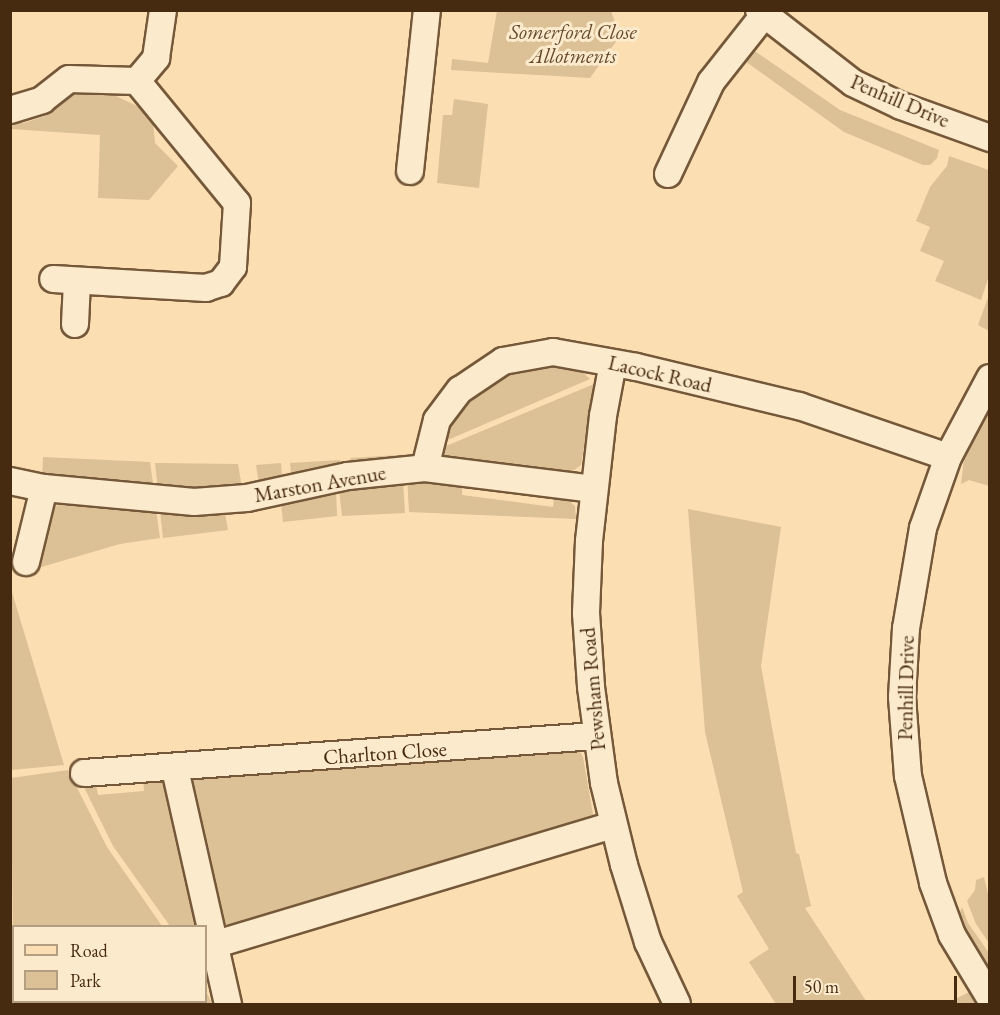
<!DOCTYPE html>
<html>
<head>
<meta charset="utf-8">
<style>
  body { margin:0 }
  #map { position:relative; width:1000px; height:1015px; overflow:hidden; background:#fbdeb1; font-family:"EB Garamond",serif }
  div>[style] { position:absolute }
  [style*='--x'] { left:calc(var(--x)*1px); top:calc(var(--y)*1px); width:calc(var(--w)*1px); rotate:calc(var(--a)*1deg) }
  .green>* { inset:0; background:#dcc096 }
  .roads { filter:drop-shadow(2px 0 #745839) drop-shadow(-2px 0 #745839) drop-shadow(0 2px #745839) drop-shadow(0 -2px #745839) }
  .minor>* { height:26px; margin:-13px; padding:0 13px; transform-origin:13px; border-radius:13px; background:#fceacc }
  .primary>* { height:33px; margin:-16.5px; padding:0 16.5px; transform-origin:16.5px; border-radius:16.5px; background:#fbdeb1 }
  span { translate:-50% -50%; white-space:nowrap; text-align:center; line-height:1.15; -webkit-text-stroke:6px #fceacc; paint-order:stroke }
  .park-label { font-size:21px; color:#65492c; font-style:italic }
  .street-label { font-size:21px; color:#472b11 }
  .frame { position:absolute; inset:0; border:12px solid #472b11; pointer-events:none }
  .legend { position:absolute; left:12px; top:925px; width:195px; height:78px; box-sizing:border-box; background:#fceacc; border:2px solid #b49e81; margin:0; padding:8px 10px; list-style:none; font-size:18px; color:#472b11 }
  .legend li { display:flex; align-items:center; gap:12px; height:30px }
  .legend b { width:30px; border:2px solid #b49e81 }
  .scale { position:absolute; left:793px; top:976px; width:164px; height:27px; box-sizing:border-box; border:3px solid #472b11; border-top:0; padding-left:8px; font-size:18px; line-height:21px; white-space:nowrap; color:#472b11; -webkit-text-stroke:4px #fceacc; paint-order:stroke }
</style>
</head>
<body>
<div id="map">
  <div class="green">
    <div style="clip-path:polygon(497px 11px,611px 11px,620px 36px,590px 78px,451px 70px,452px 59px,488px 63px)"></div>
    <div style="clip-path:polygon(746px 45px,840px 110px,939px 150px,937px 158px,930px 165px,923px 165px,844px 132px,745px 61px)"></div>
    <div style="clip-path:polygon(76px 90px,116px 91px,116px 96px,139px 107px,153px 123px,155px 143px,178px 166px,149px 200px,98px 198px,100px 135px,11px 129px,10px 122px,24px 123px,45px 116px)"></div>
    <div style="clip-path:polygon(454px 99px,488px 104px,479px 188px,437px 183px,443px 115px,452px 115px)"></div>
    <div style="clip-path:polygon(949px 156px,989px 170px,989px 276px,981px 300px,935px 281px,944px 261px,920px 251px,930px 227px,916px 221px,930px 187px,947px 166px)"></div>
    <div style="clip-path:polygon(989px 295px,989px 331px,978px 325px)"></div>
    <div style="clip-path:polygon(527px 363px,580px 365px,580px 370px,590px 379px,443px 442px,442px 433px,474px 388px)"></div>
    <div style="clip-path:polygon(594px 384px,581px 465px,570px 473px,569px 480px,449px 461px,439px 449px)"></div>
    <div style="clip-path:polygon(989px 399px,989px 486px,969px 480px,961px 484px,964px 459px,958px 457px)"></div>
    <div style="clip-path:polygon(416px 454px,412px 459px,353px 463px,350px 458px)"></div>
    <div style="clip-path:polygon(43px 457px,150px 462px,154px 491px,42px 479px)"></div>
    <div style="clip-path:polygon(340px 460px,341px 469px,294px 479px,291px 473px,290px 463px)"></div>
    <div style="clip-path:polygon(155px 463px,238px 464px,242px 488px,158px 490px)"></div>
    <div style="clip-path:polygon(281px 463px,282px 477px,259px 484px,256px 465px)"></div>
    <div style="clip-path:polygon(407px 475px,463px 476px,462px 495px,553px 507px,555px 490px,575px 506px,576px 519px,409px 512px)"></div>
    <div style="clip-path:polygon(403px 481px,405px 513px,342px 516px,339px 489px)"></div>
    <div style="clip-path:polygon(336px 491px,337px 516px,283px 522px,281px 502px)"></div>
    <div style="clip-path:polygon(77px 502px,156px 510px,160px 538px,120px 544px,31px 570px,50px 507px)"></div>
    <div style="clip-path:polygon(224px 508px,228px 530px,163px 538px,160px 511px)"></div>
    <div style="clip-path:polygon(688px 509px,781px 527px,761px 666px,773px 733px,796px 853px,799px 854px,811px 906px,805px 908px,868px 1004px,776px 1004px,749px 962px,769px 949px,737px 896px,743px 892px,705px 732px)"></div>
    <div style="clip-path:polygon(10px 589px,11px 589px,64px 765px,11px 770px)"></div>
    <div style="clip-path:polygon(576px 745px,583px 757px,594px 820px,232px 929px,227px 924px,216px 927px,189px 778px,193px 775px)"></div>
    <div style="clip-path:polygon(68px 770px,107px 847px,162px 926px,14px 926px,13px 939px,11px 778px)"></div>
    <div style="clip-path:polygon(143px 775px,167px 777px,202px 926px,170px 926px,113px 846px,81px 781px,95px 780px,98px 795px,144px 791px)"></div>
    <div style="clip-path:polygon(984px 877px,989px 898px,989px 943px,976px 924px,967px 901px,975px 890px,976px 880px)"></div>
    <div style="clip-path:polygon(962px 907px,968px 923px,989px 953px,989px 974px,957px 920px)"></div>
    <div style="clip-path:polygon(206px 991px,212px 1004px,44px 1002px,206px 1002px)"></div>
    <div style="clip-path:polygon(969px 992px,975px 1004px,946px 1004px)"></div>
  </div>
  <div class="roads">
    <div class="minor">
      <div style="--x:759;--y:10;--w:119;--a:37.8"></div>
      <div style="--x:853;--y:83;--w:53;--a:25.6"></div>
      <div style="--x:901;--y:106;--w:95;--a:19.8"></div>
      <div style="--x:137;--y:81;--w:30;--a:-50"></div>
      <div style="--x:156;--y:58;--w:49;--a:-81.7"></div>
      <div style="--x:10;--y:110;--w:34;--a:-17"></div>
      <div style="--x:42;--y:100;--w:34;--a:-38"></div>
      <div style="--x:69;--y:79;--w:68;--a:1.7"></div>
      <div style="--x:137;--y:81;--w:158;--a:50.7"></div>
      <div style="--x:237;--y:203;--w:64;--a:93.6"></div>
      <div style="--x:233;--y:267;--w:20;--a:127"></div>
      <div style="--x:221;--y:283;--w:16;--a:162"></div>
      <div style="--x:206;--y:288;--w:153;--a:-176.6"></div>
      <div style="--x:410;--y:171;--w:162;--a:-84"></div>
      <div style="--x:668;--y:174;--w:102;--a:-64.9"></div>
      <div style="--x:711;--y:82;--w:85;--a:-51.7"></div>
      <div style="--x:75;--y:324;--w:43;--a:-87.3"></div>
      <div style="--x:613;--y:363;--w:54;--a:100.7"></div>
      <div style="--x:603;--y:416;--w:126;--a:96.4"></div>
      <div style="--x:589;--y:541;--w:72;--a:92.4"></div>
      <div style="--x:586;--y:613;--w:74;--a:86.1"></div>
      <div style="--x:591;--y:687;--w:97;--a:82.3"></div>
      <div style="--x:604;--y:783;--w:84;--a:76.3"></div>
      <div style="--x:624;--y:865;--w:81;--a:72.7"></div>
      <div style="--x:648;--y:942;--w:68;--a:64.9"></div>
      <div style="--x:990;--y:378;--w:89;--a:118"></div>
      <div style="--x:948;--y:457;--w:75;--a:109.4"></div>
      <div style="--x:923;--y:528;--w:101;--a:99.6"></div>
      <div style="--x:906;--y:628;--w:69;--a:93.3"></div>
      <div style="--x:902;--y:697;--w:79;--a:85.7"></div>
      <div style="--x:908;--y:776;--w:110;--a:76.8"></div>
      <div style="--x:933;--y:883;--w:55;--a:69.9"></div>
      <div style="--x:952;--y:935;--w:74;--a:58.9"></div>
      <div style="--x:425;--y:468;--w:49;--a:-76"></div>
      <div style="--x:437;--y:420;--w:38;--a:-53"></div>
      <div style="--x:460;--y:390;--w:52;--a:-34"></div>
      <div style="--x:503;--y:361;--w:51;--a:-10.2"></div>
      <div style="--x:553;--y:352;--w:84;--a:10.2"></div>
      <div style="--x:636;--y:367;--w:168;--a:13.5"></div>
      <div style="--x:799;--y:406;--w:157;--a:18.9"></div>
      <div style="--x:10;--y:481;--w:35;--a:12"></div>
      <div style="--x:44;--y:488;--w:151;--a:5.3"></div>
      <div style="--x:194;--y:502;--w:53;--a:-4.3"></div>
      <div style="--x:247;--y:498;--w:103;--a:-12.3"></div>
      <div style="--x:348;--y:476;--w:77;--a:-5.9"></div>
      <div style="--x:425;--y:468;--w:170;--a:7.1"></div>
      <div style="--x:26;--y:562;--w:76;--a:-76.3"></div>
      <div style="--x:175;--y:769;--w:241;--a:77.3"></div>
      <div style="--x:84;--y:773;--w:512;--a:-4.14"></div>
      <div style="--x:213;--y:945;--w:418;--a:-16.7"></div>
    </div>
    <div class="primary">
      <div style="--x:10;--y:980;--w:7;--a:56"></div>
    </div>
  </div>
  <div class="park-label">
    <span style="left:573px;top:44px">Somerford Close<br>Allotments</span>
  </div>
  <div class="street-label">
    <span style="left:900px;top:101px;rotate:23deg">Penhill Drive</span>
    <span style="left:660px;top:374px;rotate:13deg">Lacock Road</span>
    <span style="left:320px;top:484px;rotate:-10deg">Marston Avenue</span>
    <span style="left:906px;top:688px;rotate:-89deg">Penhill Drive</span>
    <span style="left:593px;top:689px;rotate:-95deg">Pewsham Road</span>
    <span style="left:385px;top:753px;rotate:-4deg">Charlton Close</span>
  </div>
  <div class="frame"></div>
  <ul class="legend">
  <li><b style="height:8px;background:#fbdeb1"></b>Road</li>
  <li><b style="height:16px;background:#dcc096"></b>Park</li>
  </ul>
  <div class="scale">50 m</div>
</div>
</body>
</html>
